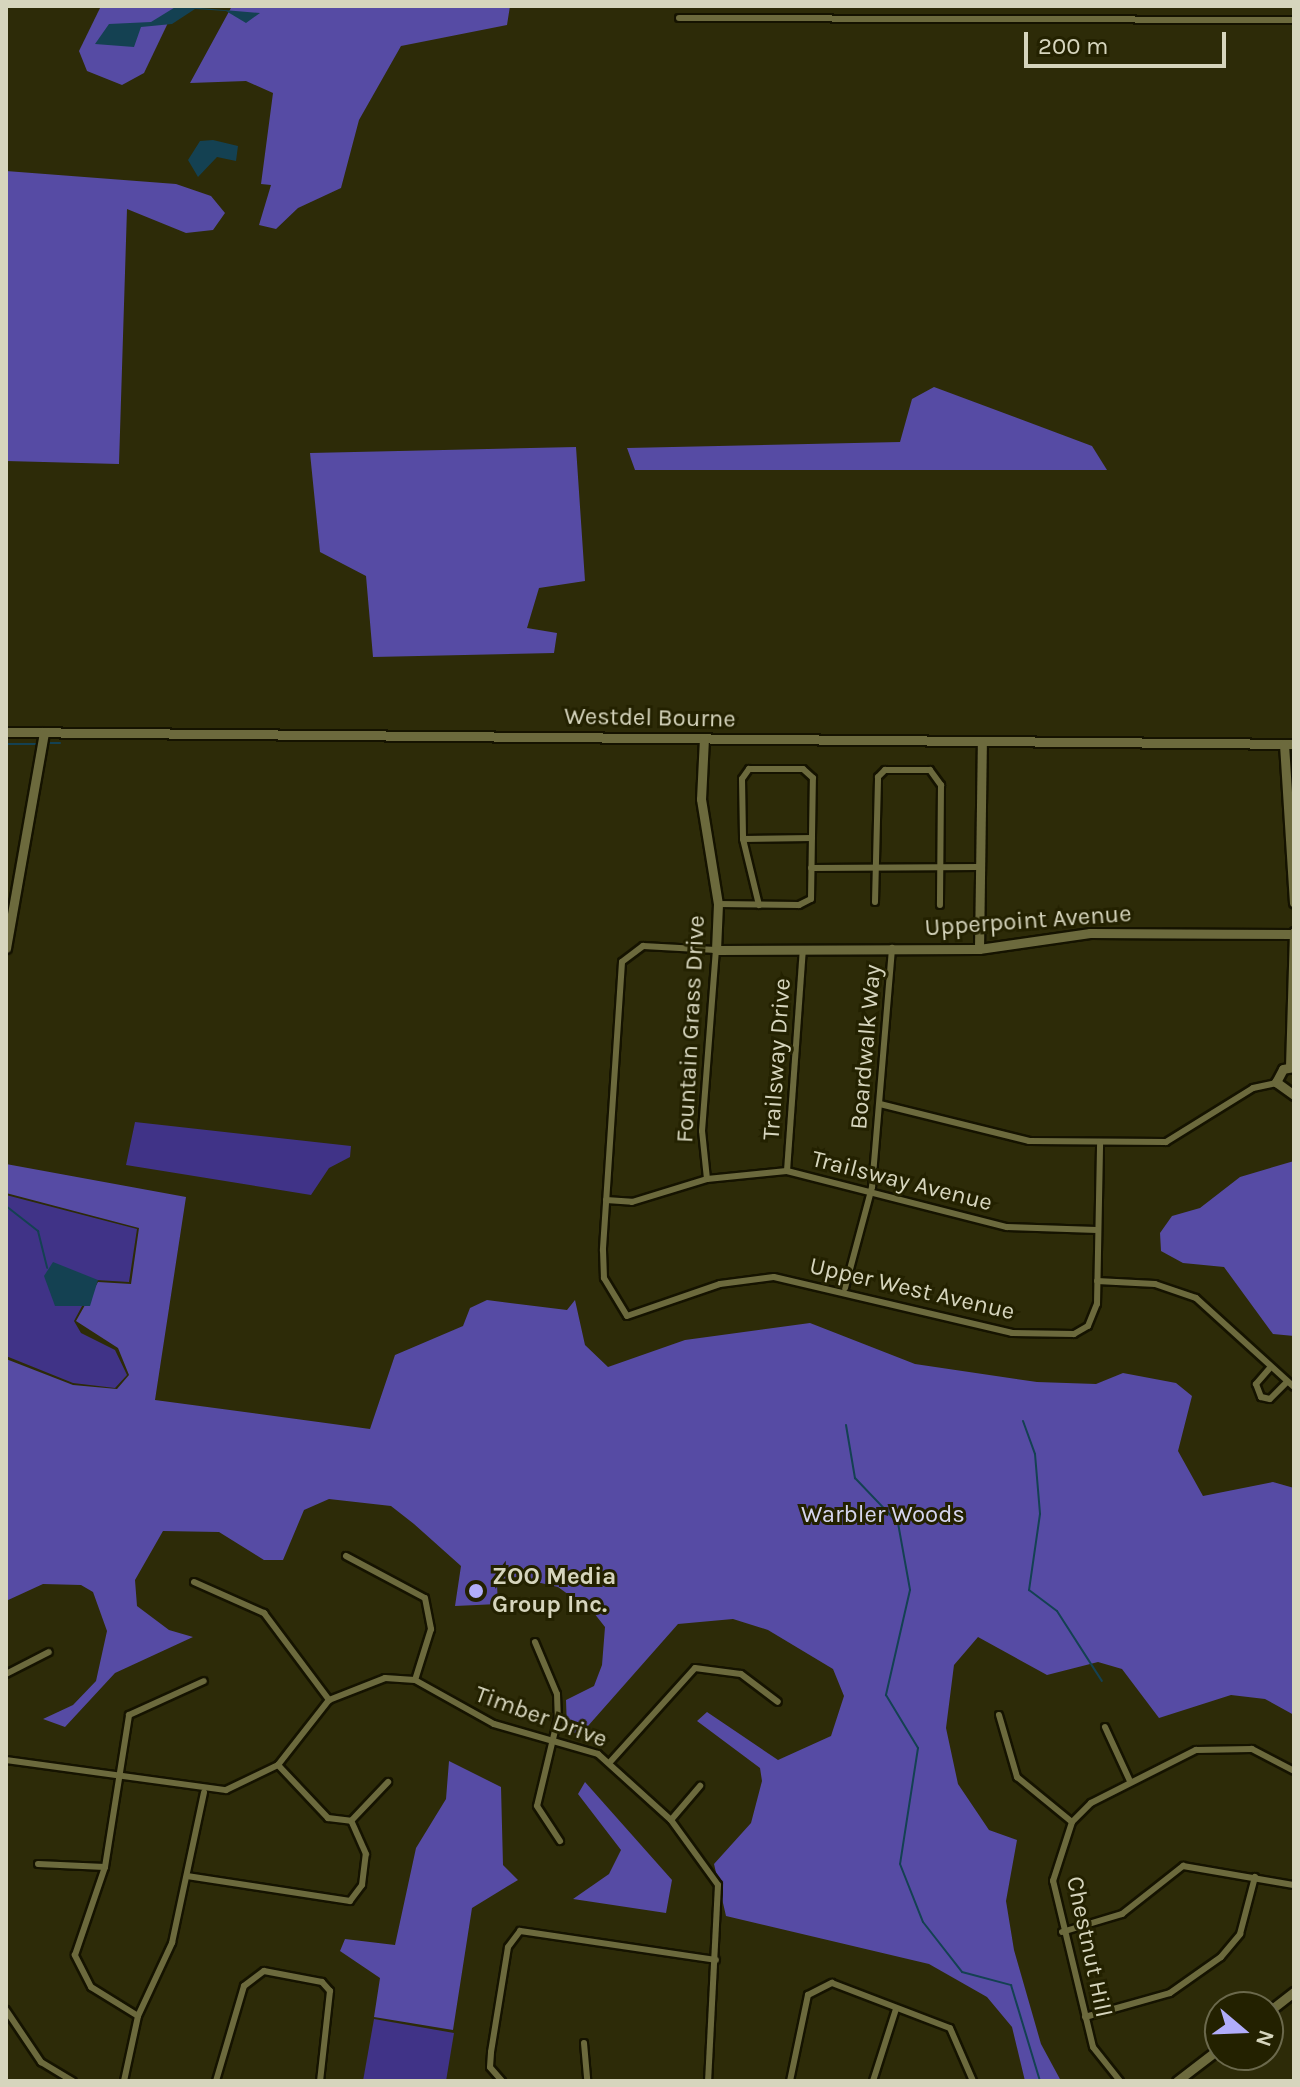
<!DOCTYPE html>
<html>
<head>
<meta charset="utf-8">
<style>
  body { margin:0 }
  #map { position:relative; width:1300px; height:2087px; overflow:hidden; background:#2d2b08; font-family:Karla,sans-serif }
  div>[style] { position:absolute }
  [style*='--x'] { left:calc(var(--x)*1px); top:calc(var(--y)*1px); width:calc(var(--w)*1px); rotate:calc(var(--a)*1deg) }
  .green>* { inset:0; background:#403387 }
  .forest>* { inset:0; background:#564ba4 }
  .water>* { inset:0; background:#144152 }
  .stream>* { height:2px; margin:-1px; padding:0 1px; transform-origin:1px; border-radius:1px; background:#144152 }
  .roads { filter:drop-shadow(2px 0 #151300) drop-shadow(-2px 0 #151300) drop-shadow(0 2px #151300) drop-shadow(0 -2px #151300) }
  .street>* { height:6px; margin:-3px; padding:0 3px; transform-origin:3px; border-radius:3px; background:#6c6a3d }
  .secondary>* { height:9px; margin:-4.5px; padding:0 4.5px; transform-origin:4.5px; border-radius:4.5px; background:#6c6a3d }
  .dots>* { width:22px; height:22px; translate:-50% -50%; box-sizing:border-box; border:4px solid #232100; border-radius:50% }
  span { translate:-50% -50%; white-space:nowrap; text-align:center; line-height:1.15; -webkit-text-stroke:6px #232100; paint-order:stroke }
  .street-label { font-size:24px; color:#d6d5bd }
  .park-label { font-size:24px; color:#d6d6ee }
  .poi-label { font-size:24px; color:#d6d5bd; font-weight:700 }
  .left { translate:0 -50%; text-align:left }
  .frame { position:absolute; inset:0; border:8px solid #d6d5bd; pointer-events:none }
  .north { position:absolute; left:1204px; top:1991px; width:80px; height:80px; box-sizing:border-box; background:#232100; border:2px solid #6b694c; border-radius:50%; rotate:109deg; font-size:22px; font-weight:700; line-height:32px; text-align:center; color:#d6d5bd }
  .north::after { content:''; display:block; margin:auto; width:28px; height:36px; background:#b1adfa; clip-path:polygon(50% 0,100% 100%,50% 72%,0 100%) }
  .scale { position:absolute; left:1024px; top:32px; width:202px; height:36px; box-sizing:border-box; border:4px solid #d6d5bd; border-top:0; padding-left:10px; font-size:24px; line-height:28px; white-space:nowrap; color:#d6d5bd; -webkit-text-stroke:6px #232100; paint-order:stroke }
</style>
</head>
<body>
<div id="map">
  <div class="green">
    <div style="clip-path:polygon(135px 1122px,351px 1146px,350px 1157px,329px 1168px,311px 1195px,126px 1165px)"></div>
    <div style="clip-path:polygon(6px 1195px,137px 1229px,129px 1282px,96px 1280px,74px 1321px,81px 1333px,115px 1350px,127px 1375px,115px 1388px,73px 1383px,6px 1356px)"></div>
    <div style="clip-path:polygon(374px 2019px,454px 2033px,446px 2081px,363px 2081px)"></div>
  </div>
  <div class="forest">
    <div style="clip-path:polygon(101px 6px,176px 6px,144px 73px,122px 85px,87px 71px,79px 51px)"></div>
    <div style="clip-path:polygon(232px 6px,510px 6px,507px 25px,401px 46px,359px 120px,341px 188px,298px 208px,276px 229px,259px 225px,271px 185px,261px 184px,273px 93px,246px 81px,190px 83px)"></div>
    <div style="clip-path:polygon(6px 171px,176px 184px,211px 196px,225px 213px,213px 230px,186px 233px,127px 209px,119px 464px,6px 461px)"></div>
    <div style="clip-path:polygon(934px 387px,1092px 446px,1107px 470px,635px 470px,627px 448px,900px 442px,912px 399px)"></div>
    <div style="clip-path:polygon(576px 447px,585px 581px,539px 588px,527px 628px,557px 633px,554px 653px,373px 657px,366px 576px,320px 552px,310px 453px)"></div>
    <div style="clip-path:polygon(1294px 1161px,1294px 1336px,1273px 1334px,1224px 1267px,1183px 1263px,1161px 1251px,1160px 1233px,1172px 1216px,1200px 1208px,1240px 1177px)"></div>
    <div style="clip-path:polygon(6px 1164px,186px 1197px,155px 1400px,370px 1429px,395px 1355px,463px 1326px,470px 1308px,487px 1300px,567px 1310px,575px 1300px,585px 1345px,608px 1367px,685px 1340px,810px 1323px,915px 1364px,1037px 1382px,1096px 1384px,1123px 1373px,1176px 1383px,1192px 1396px,1178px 1451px,1203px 1496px,1273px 1482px,1294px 1488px,1294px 1715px,1265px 1699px,1231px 1695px,1159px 1718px,1122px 1669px,1098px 1662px,1047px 1675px,978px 1637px,954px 1665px,946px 1728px,958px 1784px,989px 1830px,1017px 1840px,1006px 1901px,1014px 1950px,1041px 2044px,1061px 2081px,1025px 2081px,1012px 2027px,987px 1997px,929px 1964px,726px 1916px,714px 1864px,751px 1823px,762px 1781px,760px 1768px,697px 1721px,707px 1712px,778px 1760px,831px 1736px,844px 1696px,833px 1669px,768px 1630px,733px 1619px,678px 1624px,580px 1735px,567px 1730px,566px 1700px,594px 1686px,602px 1665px,605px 1627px,594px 1613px,558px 1587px,515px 1577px,497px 1585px,498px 1604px,455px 1606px,461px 1566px,414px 1524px,391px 1506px,329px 1499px,304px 1510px,283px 1560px,264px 1560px,219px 1532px,163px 1531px,135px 1580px,137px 1606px,169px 1630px,193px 1637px,115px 1673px,65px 1727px,43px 1719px,73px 1705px,96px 1681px,107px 1631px,93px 1592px,81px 1585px,43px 1584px,6px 1601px,6px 1359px,73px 1385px,117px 1389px,129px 1375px,118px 1348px,76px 1321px,98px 1282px,131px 1284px,139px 1228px,6px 1193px)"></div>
    <div style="clip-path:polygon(449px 1761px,501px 1787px,503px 1865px,518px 1880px,472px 1908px,453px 2030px,374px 2017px,380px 1978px,340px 1951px,345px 1939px,395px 1945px,416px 1848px,446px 1799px)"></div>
    <div style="clip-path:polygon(585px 1782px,672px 1880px,666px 1913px,573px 1899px,609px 1874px,621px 1850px,578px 1794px)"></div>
  </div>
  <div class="water">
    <div style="clip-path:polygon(177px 6px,260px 13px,246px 23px,226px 11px,195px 9px,172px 24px,141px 27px,134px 47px,95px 44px,109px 24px,151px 22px)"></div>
    <div style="clip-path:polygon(213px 140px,238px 146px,236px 161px,217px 157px,198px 177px,188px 160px,200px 141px)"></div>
    <div style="clip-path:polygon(53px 1262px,98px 1280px,90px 1306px,55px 1306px,44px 1276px)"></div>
  </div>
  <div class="stream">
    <div style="--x:47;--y:743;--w:13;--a:0"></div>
    <div style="--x:6;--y:744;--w:31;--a:0"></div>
    <div style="--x:6;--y:1206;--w:41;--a:38"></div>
    <div style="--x:38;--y:1231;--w:38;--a:76"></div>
    <div style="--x:1023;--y:1421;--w:35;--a:70"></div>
    <div style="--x:1035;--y:1454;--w:60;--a:85.2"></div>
    <div style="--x:1040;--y:1514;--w:77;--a:98.2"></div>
    <div style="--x:1029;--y:1590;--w:35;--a:37"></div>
    <div style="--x:1057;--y:1611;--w:83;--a:57.3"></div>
    <div style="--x:846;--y:1425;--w:54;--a:80.4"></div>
    <div style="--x:855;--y:1478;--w:62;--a:46.3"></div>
    <div style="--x:898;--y:1523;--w:68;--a:79.8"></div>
    <div style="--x:910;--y:1590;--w:108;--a:102.9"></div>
    <div style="--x:886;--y:1695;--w:62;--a:58.9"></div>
    <div style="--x:918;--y:1748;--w:117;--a:98.8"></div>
    <div style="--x:900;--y:1864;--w:62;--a:68.4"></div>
    <div style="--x:923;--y:1922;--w:63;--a:52"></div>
    <div style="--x:962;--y:1972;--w:51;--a:14.9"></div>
    <div style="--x:1011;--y:1985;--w:100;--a:73.2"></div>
  </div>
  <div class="roads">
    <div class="street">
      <div style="--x:679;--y:18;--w:615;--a:0.19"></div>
      <div style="--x:743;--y:839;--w:69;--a:-0.8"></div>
      <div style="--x:811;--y:868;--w:169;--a:-0.3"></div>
      <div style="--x:875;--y:902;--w:125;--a:-88.6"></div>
      <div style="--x:878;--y:777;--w:10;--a:-45"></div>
      <div style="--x:885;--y:770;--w:45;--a:0"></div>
      <div style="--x:930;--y:770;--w:19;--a:54"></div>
      <div style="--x:941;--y:785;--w:120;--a:90.5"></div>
      <div style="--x:718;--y:904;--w:81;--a:0.7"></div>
      <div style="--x:799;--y:905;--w:13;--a:-27"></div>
      <div style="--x:811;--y:899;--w:121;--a:-89.1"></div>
      <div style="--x:813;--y:778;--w:13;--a:-138"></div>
      <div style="--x:803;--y:769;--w:54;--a:180"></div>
      <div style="--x:749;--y:769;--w:12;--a:125"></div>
      <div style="--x:742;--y:779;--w:60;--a:89"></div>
      <div style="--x:743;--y:839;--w:68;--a:76.4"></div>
      <div style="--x:880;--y:1104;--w:154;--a:13.9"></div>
      <div style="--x:1029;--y:1141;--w:137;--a:0.4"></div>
      <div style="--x:1166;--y:1142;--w:102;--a:-31.8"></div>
      <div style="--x:1253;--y:1088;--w:24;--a:-12"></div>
      <div style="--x:787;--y:1171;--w:222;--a:-85.9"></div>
      <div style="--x:707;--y:1179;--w:48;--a:-95.9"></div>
      <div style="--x:702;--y:1131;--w:182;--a:-85.6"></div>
      <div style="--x:716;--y:950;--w:73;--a:-176.9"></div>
      <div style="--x:643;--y:946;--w:26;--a:143"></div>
      <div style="--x:622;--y:962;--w:289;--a:93.8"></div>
      <div style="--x:603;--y:1250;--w:28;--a:88"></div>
      <div style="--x:604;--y:1278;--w:44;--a:58.8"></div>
      <div style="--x:627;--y:1316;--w:98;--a:-19"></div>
      <div style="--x:720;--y:1284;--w:54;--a:-7.4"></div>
      <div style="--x:774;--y:1277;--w:244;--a:13.2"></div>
      <div style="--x:1012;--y:1333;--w:62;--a:0.9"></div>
      <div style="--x:1074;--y:1334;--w:16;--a:-30"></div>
      <div style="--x:1088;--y:1326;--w:24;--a:-68"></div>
      <div style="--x:1097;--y:1304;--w:161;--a:-88.9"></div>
      <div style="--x:606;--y:1200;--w:26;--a:4"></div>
      <div style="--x:632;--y:1202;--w:78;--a:-17"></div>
      <div style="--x:707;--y:1179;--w:80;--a:-5.7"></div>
      <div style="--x:787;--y:1171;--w:227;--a:14.3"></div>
      <div style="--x:1007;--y:1227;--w:90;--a:1.9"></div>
      <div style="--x:1097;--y:1281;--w:58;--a:3"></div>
      <div style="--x:1155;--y:1284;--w:43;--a:18.9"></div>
      <div style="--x:1196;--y:1298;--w:132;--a:42.2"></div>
      <div style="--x:845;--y:1288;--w:105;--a:-75"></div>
      <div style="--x:872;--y:1187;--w:240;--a:-85.2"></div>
      <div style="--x:1269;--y:1369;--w:20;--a:131"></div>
      <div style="--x:1256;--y:1384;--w:14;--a:69"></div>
      <div style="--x:1261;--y:1397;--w:9;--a:13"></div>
      <div style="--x:1270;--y:1399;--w:23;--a:-45"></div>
      <div style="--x:346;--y:1556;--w:89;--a:28"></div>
      <div style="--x:425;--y:1598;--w:32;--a:79"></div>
      <div style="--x:431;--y:1629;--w:53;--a:107.4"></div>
      <div style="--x:194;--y:1582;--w:77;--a:23.9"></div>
      <div style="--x:264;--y:1613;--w:109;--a:53.2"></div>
      <div style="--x:535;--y:1642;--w:56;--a:67.1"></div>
      <div style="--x:557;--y:1694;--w:24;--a:88"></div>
      <div style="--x:558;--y:1718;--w:90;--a:103.4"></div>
      <div style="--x:537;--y:1806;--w:42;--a:56.7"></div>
      <div style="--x:6;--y:1674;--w:48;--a:-27.1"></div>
      <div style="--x:999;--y:1715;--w:65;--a:73.8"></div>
      <div style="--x:1017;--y:1777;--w:71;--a:39.3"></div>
      <div style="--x:1105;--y:1727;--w:60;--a:65.2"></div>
      <div style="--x:6;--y:1760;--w:222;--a:7.8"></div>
      <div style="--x:226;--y:1790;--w:58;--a:-25.7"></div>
      <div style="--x:278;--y:1765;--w:83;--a:-51.9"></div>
      <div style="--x:329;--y:1700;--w:60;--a:-21.4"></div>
      <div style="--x:385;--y:1678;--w:30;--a:4"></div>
      <div style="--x:415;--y:1680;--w:90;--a:29.1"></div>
      <div style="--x:494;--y:1724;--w:108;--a:16.1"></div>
      <div style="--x:598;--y:1754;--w:98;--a:42.1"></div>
      <div style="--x:671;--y:1820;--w:80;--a:54.1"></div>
      <div style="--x:718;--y:1885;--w:196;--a:92.9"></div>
      <div style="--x:611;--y:1761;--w:125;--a:-47.9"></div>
      <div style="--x:695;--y:1668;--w:46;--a:7.4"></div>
      <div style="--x:741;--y:1674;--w:46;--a:37.1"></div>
      <div style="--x:278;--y:1765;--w:73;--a:46.7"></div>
      <div style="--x:328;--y:1818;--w:23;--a:7"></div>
      <div style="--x:351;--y:1821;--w:54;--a:-46.5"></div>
      <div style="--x:671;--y:1820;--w:45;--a:-49.5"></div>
      <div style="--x:38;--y:1864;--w:67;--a:2.6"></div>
      <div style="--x:187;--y:1876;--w:165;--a:8.7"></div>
      <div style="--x:350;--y:1901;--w:20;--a:-53"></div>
      <div style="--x:362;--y:1885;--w:31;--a:-83"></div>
      <div style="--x:366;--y:1854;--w:36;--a:-114"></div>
      <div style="--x:1062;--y:1932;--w:63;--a:-16.7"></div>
      <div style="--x:1122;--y:1914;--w:78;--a:-38.2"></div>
      <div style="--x:1183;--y:1866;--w:112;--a:9.8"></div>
      <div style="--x:6;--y:2010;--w:63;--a:56.1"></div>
      <div style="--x:41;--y:2062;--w:37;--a:31"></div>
      <div style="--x:138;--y:2016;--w:55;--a:-148.3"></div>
      <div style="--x:91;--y:1987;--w:36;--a:-117"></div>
      <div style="--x:75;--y:1955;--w:93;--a:-71.2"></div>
      <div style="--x:105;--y:1867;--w:154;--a:-81"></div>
      <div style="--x:129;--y:1715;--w:82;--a:-24.4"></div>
      <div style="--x:1085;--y:2017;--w:88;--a:-15.8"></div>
      <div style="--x:1170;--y:1993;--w:62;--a:-35.2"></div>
      <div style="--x:1221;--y:1957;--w:30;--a:-50"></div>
      <div style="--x:1240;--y:1934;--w:59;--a:-75.3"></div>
      <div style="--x:584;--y:2043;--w:38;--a:85"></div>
      <div style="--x:124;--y:2081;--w:66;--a:-77.8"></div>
      <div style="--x:138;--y:2016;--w:81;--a:-65"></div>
      <div style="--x:172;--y:1943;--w:154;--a:-78"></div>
      <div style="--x:216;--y:2081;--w:99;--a:-73.6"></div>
      <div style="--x:244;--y:1986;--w:25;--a:-37"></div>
      <div style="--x:264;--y:1971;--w:59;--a:10.7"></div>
      <div style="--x:322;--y:1982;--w:12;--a:48"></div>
      <div style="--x:330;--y:1991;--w:91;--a:96.3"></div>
      <div style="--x:502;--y:2081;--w:18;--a:-131"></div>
      <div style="--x:490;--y:2067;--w:15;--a:-86"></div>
      <div style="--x:491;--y:2052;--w:106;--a:-80.8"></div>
      <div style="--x:508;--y:1947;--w:20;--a:-53"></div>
      <div style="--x:520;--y:1931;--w:198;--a:8.4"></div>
      <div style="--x:790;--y:2081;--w:88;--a:-78.2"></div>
      <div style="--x:808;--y:1995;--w:27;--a:-27"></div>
      <div style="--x:832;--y:1983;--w:126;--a:20.9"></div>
      <div style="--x:950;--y:2028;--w:58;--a:66.5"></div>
      <div style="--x:873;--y:2081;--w:76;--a:-72.3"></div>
      <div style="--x:1120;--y:2081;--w:43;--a:-128.5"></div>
      <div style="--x:1093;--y:2047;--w:171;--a:-103.5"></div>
      <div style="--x:1053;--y:1881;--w:62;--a:-72.1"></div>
      <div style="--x:1072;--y:1822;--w:27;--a:-45"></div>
      <div style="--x:1091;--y:1803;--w:118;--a:-26.8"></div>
      <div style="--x:1196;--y:1750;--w:56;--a:-1"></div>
      <div style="--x:1252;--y:1749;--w:47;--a:27.6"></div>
    </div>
    <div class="secondary">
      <div style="--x:6;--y:732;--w:1288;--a:0.53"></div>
      <div style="--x:704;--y:738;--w:61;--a:92.8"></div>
      <div style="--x:701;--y:799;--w:106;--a:80.8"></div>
      <div style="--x:718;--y:904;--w:46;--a:92.5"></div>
      <div style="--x:716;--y:950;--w:263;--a:-0.2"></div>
      <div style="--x:979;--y:949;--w:112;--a:-8.2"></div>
      <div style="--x:1090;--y:933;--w:204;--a:0.3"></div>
      <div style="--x:1284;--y:744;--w:159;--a:86.4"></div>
      <div style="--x:6;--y:948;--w:219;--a:-80"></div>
      <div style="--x:979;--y:949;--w:208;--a:-89.2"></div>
      <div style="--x:1290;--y:1067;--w:135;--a:-88.3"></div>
      <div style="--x:1294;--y:1067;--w:11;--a:170"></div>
      <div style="--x:1283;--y:1069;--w:15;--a:118"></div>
      <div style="--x:1276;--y:1082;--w:22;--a:36"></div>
      <div style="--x:1268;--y:2012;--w:33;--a:-38"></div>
      <div style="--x:1177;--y:2081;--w:54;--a:-37.5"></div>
    </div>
  </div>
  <div class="dots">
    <div style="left:476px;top:1591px;background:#b1adfa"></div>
  </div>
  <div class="street-label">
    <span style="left:650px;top:718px;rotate:1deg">Westdel Bourne</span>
    <span style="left:1028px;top:921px;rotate:-4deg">Upperpoint Avenue</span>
    <span style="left:691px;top:1029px;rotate:-87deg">Fountain Grass Drive</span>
    <span style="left:866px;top:1047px;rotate:-85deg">Boardwalk Way</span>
    <span style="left:777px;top:1059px;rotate:-86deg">Trailsway Drive</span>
    <span style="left:902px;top:1181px;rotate:14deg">Trailsway Avenue</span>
    <span style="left:912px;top:1289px;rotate:13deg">Upper West Avenue</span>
    <span style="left:541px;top:1717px;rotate:20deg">Timber Drive</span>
    <span style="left:1089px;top:1947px;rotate:78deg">Chestnut Hill</span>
  </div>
  <div class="park-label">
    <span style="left:883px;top:1515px">Warbler Woods</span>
  </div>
  <div class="poi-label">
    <span class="left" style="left:492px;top:1591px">ZOO Media<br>Group Inc.</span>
  </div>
  <div class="frame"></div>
  <div class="north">N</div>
  <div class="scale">200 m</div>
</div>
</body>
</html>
